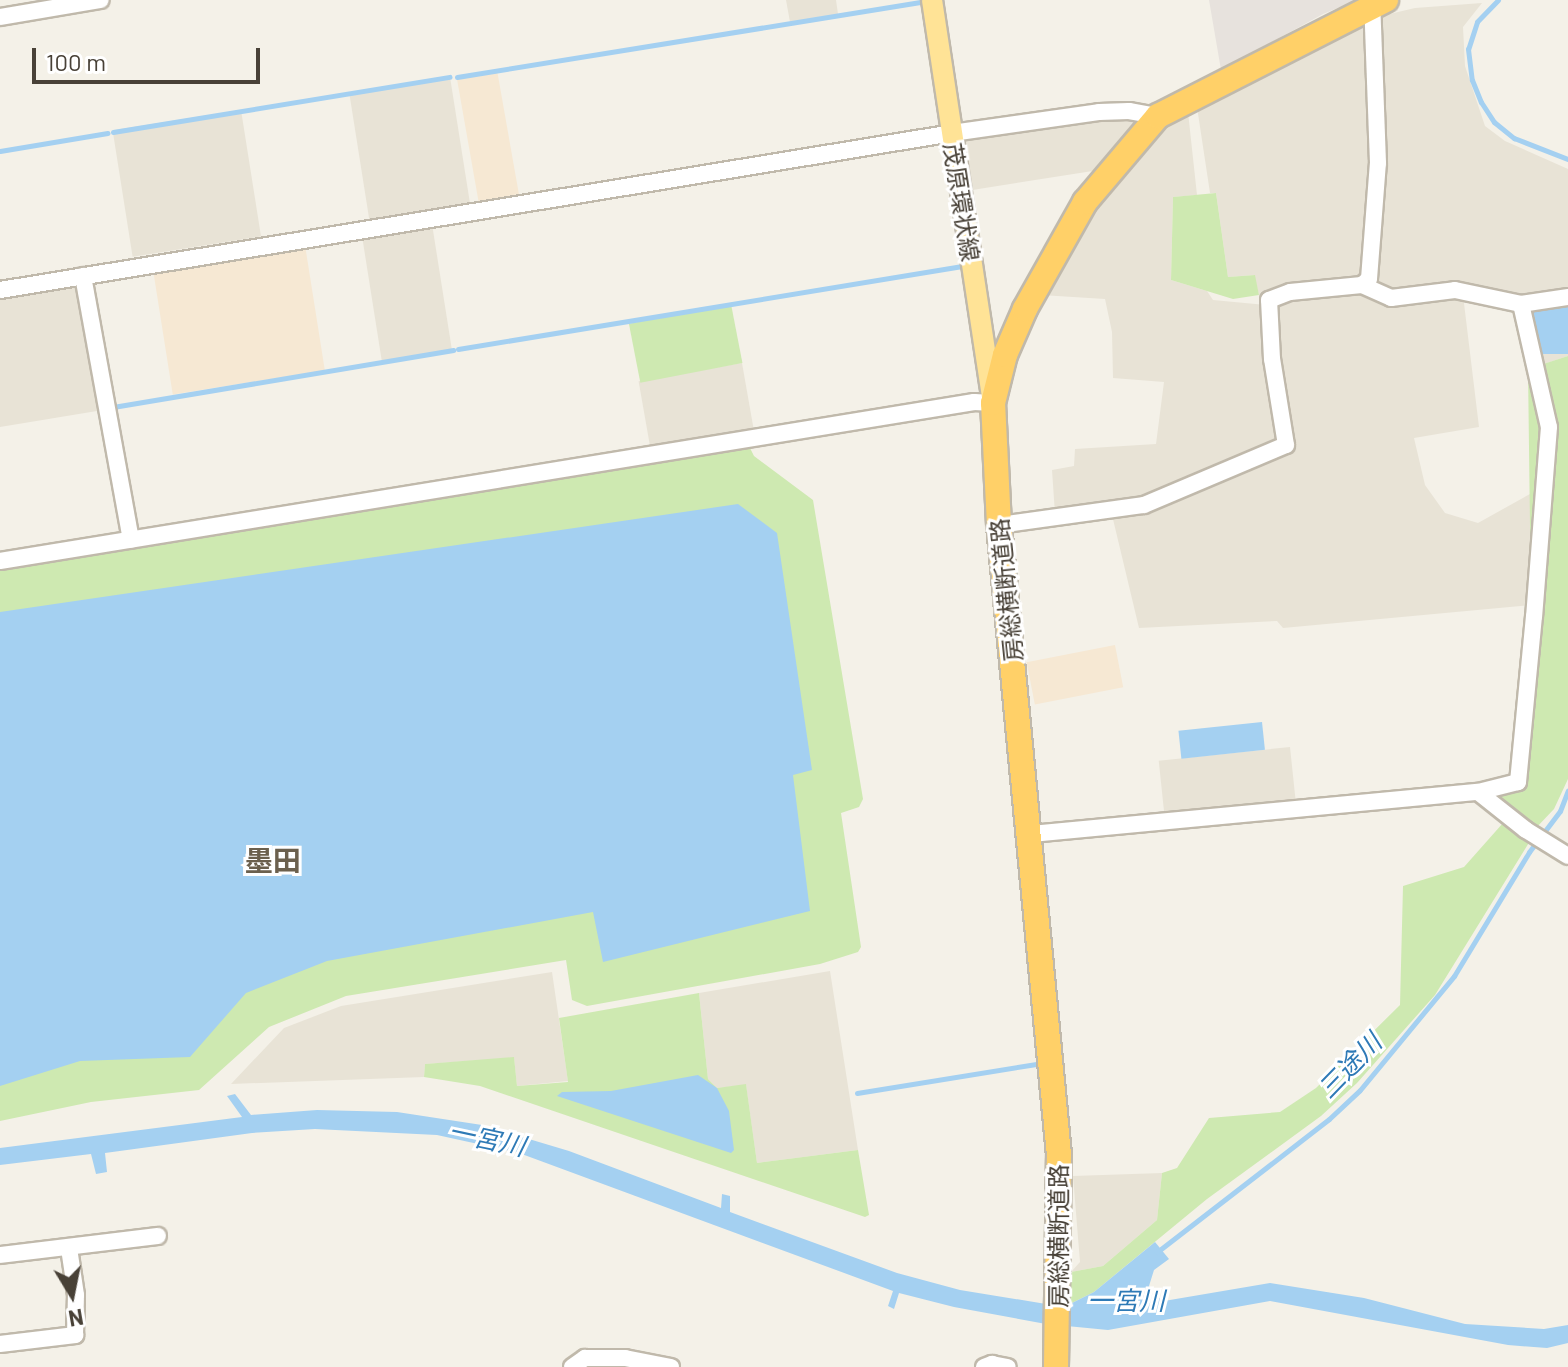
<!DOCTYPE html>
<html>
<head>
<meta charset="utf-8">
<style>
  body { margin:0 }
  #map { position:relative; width:1568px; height:1367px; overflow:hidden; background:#f4f1e8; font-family:Barlow,"Noto Sans JP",sans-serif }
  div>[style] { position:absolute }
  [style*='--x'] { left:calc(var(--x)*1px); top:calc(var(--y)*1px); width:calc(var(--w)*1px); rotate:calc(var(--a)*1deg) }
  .residential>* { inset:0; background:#e8e3d6; transform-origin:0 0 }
  .commercial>* { inset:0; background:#f6e8d3; transform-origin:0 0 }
  .industrial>* { inset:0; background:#e7e2dd }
  .green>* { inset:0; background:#cee9b1; transform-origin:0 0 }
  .water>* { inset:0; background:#a4d0f1; transform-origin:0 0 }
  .stream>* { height:5px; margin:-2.5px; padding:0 2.5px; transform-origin:2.5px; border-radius:2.5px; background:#a4d0f1 }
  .roads { filter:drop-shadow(2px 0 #c0b9ab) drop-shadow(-2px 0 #c0b9ab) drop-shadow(0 2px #c0b9ab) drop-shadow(0 -2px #c0b9ab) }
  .minor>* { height:16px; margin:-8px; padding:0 8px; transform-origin:8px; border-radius:8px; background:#fff }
  .major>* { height:20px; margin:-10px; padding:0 10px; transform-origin:10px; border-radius:10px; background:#ffe396 }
  .highway>* { height:24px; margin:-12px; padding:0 12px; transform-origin:12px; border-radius:12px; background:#ffd068 }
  span { translate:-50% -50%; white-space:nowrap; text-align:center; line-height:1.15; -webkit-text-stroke:6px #fff; paint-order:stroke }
  .street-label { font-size:24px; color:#484137 }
  .water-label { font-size:26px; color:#2e7ab6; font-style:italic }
  .quarter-label { font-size:28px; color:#6b604e; font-weight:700 }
  .north { position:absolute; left:32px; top:1255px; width:80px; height:80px; -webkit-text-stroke:6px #fff; paint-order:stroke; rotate:170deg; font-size:22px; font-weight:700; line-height:32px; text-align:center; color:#484137 }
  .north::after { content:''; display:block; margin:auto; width:28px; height:36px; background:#484137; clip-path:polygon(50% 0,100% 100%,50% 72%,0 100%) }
  .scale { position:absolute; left:32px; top:48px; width:228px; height:36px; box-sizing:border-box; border:4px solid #484137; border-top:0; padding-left:10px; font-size:24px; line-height:28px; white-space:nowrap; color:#484137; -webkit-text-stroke:6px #fff; paint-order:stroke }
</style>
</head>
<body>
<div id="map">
  <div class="residential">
    <div style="clip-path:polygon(786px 0,836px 0,838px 14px,790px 22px)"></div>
    <div style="clip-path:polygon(1482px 3px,1463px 27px,1465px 66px,1485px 126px,1505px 141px,1568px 169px,1568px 356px,1538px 366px,1518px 300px,1385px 293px,1371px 286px,1381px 16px,1415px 8px)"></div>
    <div style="clip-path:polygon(1369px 16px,1373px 147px,1364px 279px,1259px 295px,1254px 275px,1228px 277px,1216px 193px,1210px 193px,1197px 107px)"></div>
    <div style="left:450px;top:77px;width:128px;height:102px;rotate:81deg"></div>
    <div style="left:241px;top:110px;width:128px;height:130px;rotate:81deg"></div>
    <div style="clip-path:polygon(1188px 112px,1197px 195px,1173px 197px,1171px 280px,1207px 291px,1213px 300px,1266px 305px,1279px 442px,1160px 495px,1055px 514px,1052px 470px,1074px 466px,1075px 449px,1156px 444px,1164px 382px,1113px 378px,1112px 332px,1105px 299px,1041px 295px,1070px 239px,1160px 128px)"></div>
    <div style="clip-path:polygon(1132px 117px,1139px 119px,1140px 127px,1099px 170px,966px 191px,957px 140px,1094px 118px)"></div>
    <div style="left:432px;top:224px;width:128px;height:71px;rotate:81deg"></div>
    <div style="clip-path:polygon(81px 282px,103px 410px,0 427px,0 300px)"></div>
    <div style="clip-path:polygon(1359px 290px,1463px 295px,1479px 427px,1414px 438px,1425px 485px,1445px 513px,1478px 523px,1530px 494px,1531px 605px,1283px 628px,1277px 621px,1139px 628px,1112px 515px,1291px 451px,1273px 305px,1279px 298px)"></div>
    <div style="left:742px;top:363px;width:72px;height:105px;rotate:80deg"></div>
    <div style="left:1290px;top:747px;width:57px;height:132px;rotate:84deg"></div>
    <div style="clip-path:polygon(830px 971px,858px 1150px,757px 1163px,746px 1085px,717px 1088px,708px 1079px,699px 993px)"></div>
    <div style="clip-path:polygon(552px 972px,568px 1081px,517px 1086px,514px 1058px,425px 1064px,424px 1077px,231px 1084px,284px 1028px,341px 1006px)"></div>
    <div style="clip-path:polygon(1162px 1173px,1157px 1220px,1103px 1266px,1071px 1272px,1080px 1262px,1073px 1176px)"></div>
  </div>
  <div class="commercial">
    <div style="left:497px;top:70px;width:126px;height:41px;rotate:80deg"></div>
    <div style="left:305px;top:245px;width:127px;height:154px;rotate:81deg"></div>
    <div style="left:1115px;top:645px;width:43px;height:90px;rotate:79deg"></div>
  </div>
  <div class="industrial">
    <div style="clip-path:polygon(1209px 0,1357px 0,1323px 14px,1221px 70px)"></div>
  </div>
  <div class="green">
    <div style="clip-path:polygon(1216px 193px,1228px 277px,1255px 275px,1259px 295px,1233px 299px,1171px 280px,1173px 197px)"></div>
    <div style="left:731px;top:304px;width:60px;height:104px;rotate:79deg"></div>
    <div style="clip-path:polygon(1568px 356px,1568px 779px,1554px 809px,1535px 829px,1489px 793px,1517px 789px,1531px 605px,1528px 369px)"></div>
    <div style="clip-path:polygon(748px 444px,754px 456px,813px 500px,863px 799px,859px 807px,841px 813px,861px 947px,858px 952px,820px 964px,587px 1006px,572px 1000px,566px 960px,346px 996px,269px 1027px,199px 1090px,91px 1102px,0 1121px,0 565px)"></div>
    <div style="clip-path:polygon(1503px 823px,1530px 841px,1435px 995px,1357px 1083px,1321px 1116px,1207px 1199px,1094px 1292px,1070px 1304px,1071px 1272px,1103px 1266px,1157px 1220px,1162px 1173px,1177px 1168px,1209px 1118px,1280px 1112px,1316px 1088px,1400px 1005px,1403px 886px,1464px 867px)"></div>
    <div style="clip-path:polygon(699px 993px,708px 1079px,717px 1088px,746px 1084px,757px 1163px,858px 1150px,869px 1215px,865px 1217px,480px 1086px,424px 1077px,425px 1064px,514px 1057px,517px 1086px,568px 1082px,559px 1018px)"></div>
  </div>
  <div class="water">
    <div style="clip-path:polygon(1568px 302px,1568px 354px,1536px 354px,1529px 307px)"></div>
    <div style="clip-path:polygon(738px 504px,777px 533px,812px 770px,793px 775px,810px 911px,603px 962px,593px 912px,327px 961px,246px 993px,190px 1057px,80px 1061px,0 1086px,0 612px)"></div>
    <div style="left:1262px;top:722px;width:28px;height:84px;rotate:84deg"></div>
    <div style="clip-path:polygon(698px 1075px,717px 1088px,729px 1111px,734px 1150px,731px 1153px,557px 1096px,562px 1092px,611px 1091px)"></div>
    <div style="clip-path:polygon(235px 1094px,251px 1115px,317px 1110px,397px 1112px,482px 1125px,569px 1151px,721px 1208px,722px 1194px,730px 1196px,730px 1212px,897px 1273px,960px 1290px,1046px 1304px,1070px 1304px,1094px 1292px,1155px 1242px,1169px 1259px,1154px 1270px,1149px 1286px,1152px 1293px,1164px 1301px,1270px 1283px,1364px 1298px,1465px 1324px,1544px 1329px,1568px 1325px,1568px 1343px,1547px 1348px,1508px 1345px,1270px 1301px,1108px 1330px,1046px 1324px,954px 1307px,899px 1293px,894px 1309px,888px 1306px,893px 1291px,519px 1153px,437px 1135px,315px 1129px,252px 1133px,105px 1153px,107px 1172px,96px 1174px,91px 1154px,0 1165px,0 1148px,242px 1117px,227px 1096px)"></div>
  </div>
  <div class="stream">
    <div style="--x:1498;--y:0;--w:30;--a:134"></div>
    <div style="--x:1477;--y:22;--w:28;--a:108"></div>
    <div style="--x:1468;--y:49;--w:31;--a:83"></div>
    <div style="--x:1472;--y:80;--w:24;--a:68"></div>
    <div style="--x:1481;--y:102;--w:24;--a:57"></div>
    <div style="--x:1494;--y:122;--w:26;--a:39"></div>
    <div style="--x:1514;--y:138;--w:58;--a:21.3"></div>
    <div style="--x:457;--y:77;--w:474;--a:-9.2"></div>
    <div style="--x:113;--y:132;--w:341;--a:-9.3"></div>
    <div style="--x:0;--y:151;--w:109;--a:-9.5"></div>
    <div style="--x:458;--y:349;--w:511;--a:-9.35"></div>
    <div style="--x:113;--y:407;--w:345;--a:-9.5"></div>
    <div style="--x:857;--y:1093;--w:188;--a:-9.2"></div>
    <div style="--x:1157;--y:1252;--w:217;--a:-37.7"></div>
    <div style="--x:1329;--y:1119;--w:42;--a:-43.1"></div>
    <div style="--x:1360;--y:1090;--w:148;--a:-50.5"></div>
    <div style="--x:1454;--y:976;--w:145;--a:-58.8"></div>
    <div style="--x:1529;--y:852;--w:51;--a:-52.9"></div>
    <div style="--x:1560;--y:811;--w:22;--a:-69"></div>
  </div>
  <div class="roads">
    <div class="minor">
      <div style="--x:0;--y:17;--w:102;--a:-9.6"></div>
      <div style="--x:83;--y:276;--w:268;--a:79.7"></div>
      <div style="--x:1362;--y:285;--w:32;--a:24"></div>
      <div style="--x:1391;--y:298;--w:64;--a:-7.1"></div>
      <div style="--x:1455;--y:290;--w:67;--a:12"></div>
      <div style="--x:1521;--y:304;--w:126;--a:77.2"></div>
      <div style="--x:1549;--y:427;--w:190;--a:94.5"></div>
      <div style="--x:1534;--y:616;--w:167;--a:95.5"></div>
      <div style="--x:1518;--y:782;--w:41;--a:166"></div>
      <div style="--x:0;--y:290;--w:965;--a:-9.36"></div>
      <div style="--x:952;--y:133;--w:148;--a:-8.1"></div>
      <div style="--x:1099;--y:112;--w:30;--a:-2"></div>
      <div style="--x:1129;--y:111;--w:29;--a:10"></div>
      <div style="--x:1521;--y:304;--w:48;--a:-8.5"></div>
      <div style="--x:999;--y:525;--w:146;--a:-7.9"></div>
      <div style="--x:1144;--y:505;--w:154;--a:-22.9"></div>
      <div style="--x:1286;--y:445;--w:87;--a:-99.2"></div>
      <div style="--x:1272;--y:359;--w:59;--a:-92.9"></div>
      <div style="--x:1269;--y:300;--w:22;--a:-21"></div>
      <div style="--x:1290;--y:292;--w:72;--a:-5.6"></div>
      <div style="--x:1362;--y:285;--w:9;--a:-41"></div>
      <div style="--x:1369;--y:279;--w:116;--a:-85.6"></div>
      <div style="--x:1378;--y:163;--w:163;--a:-92.1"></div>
      <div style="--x:0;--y:561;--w:987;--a:-9.27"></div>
      <div style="--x:974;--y:402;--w:19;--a:3"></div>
      <div style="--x:1031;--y:834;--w:449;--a:-5.4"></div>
      <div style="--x:1478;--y:792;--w:61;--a:38.4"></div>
      <div style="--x:1526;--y:830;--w:49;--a:31.8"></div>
      <div style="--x:0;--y:1255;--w:159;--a:-6.9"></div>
      <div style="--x:0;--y:1344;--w:76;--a:-6.8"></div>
      <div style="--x:75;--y:1335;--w:40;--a:-88.6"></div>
      <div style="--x:76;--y:1295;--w:48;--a:-98.5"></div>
      <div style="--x:572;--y:1367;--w:16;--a:-35"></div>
      <div style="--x:585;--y:1358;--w:40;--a:0"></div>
      <div style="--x:625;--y:1358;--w:47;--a:11.1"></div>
      <div style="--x:984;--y:1367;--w:9;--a:-21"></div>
      <div style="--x:992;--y:1364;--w:16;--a:11"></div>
    </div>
    <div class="major">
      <div style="--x:932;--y:0;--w:403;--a:81.4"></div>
    </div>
    <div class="highway">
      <div style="--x:1056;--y:1367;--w:212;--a:-89.2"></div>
      <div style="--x:1059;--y:1155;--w:633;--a:-95.44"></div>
      <div style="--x:999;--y:525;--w:122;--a:-92.8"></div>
      <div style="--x:993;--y:403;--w:49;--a:-76"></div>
      <div style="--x:1005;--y:355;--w:50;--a:-66.5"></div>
      <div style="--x:1025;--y:309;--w:123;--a:-60.7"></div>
      <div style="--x:1085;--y:202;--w:113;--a:-49.7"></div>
      <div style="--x:1158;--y:116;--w:256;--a:-27"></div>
    </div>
  </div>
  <div class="street-label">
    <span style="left:962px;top:202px;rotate:81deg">茂原環状線</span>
    <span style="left:1006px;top:590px;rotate:-96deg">房総横断道路</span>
    <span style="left:1058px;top:1236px;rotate:-90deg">房総横断道路</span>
  </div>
  <div class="water-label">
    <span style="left:1349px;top:1065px;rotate:-46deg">三途川</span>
    <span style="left:487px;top:1138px;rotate:12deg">一宮川</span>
    <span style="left:1126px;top:1300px">一宮川</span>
  </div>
  <div class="quarter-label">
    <span style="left:273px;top:860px">墨田</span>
  </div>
  <div class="north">N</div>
  <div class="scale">100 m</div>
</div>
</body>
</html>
